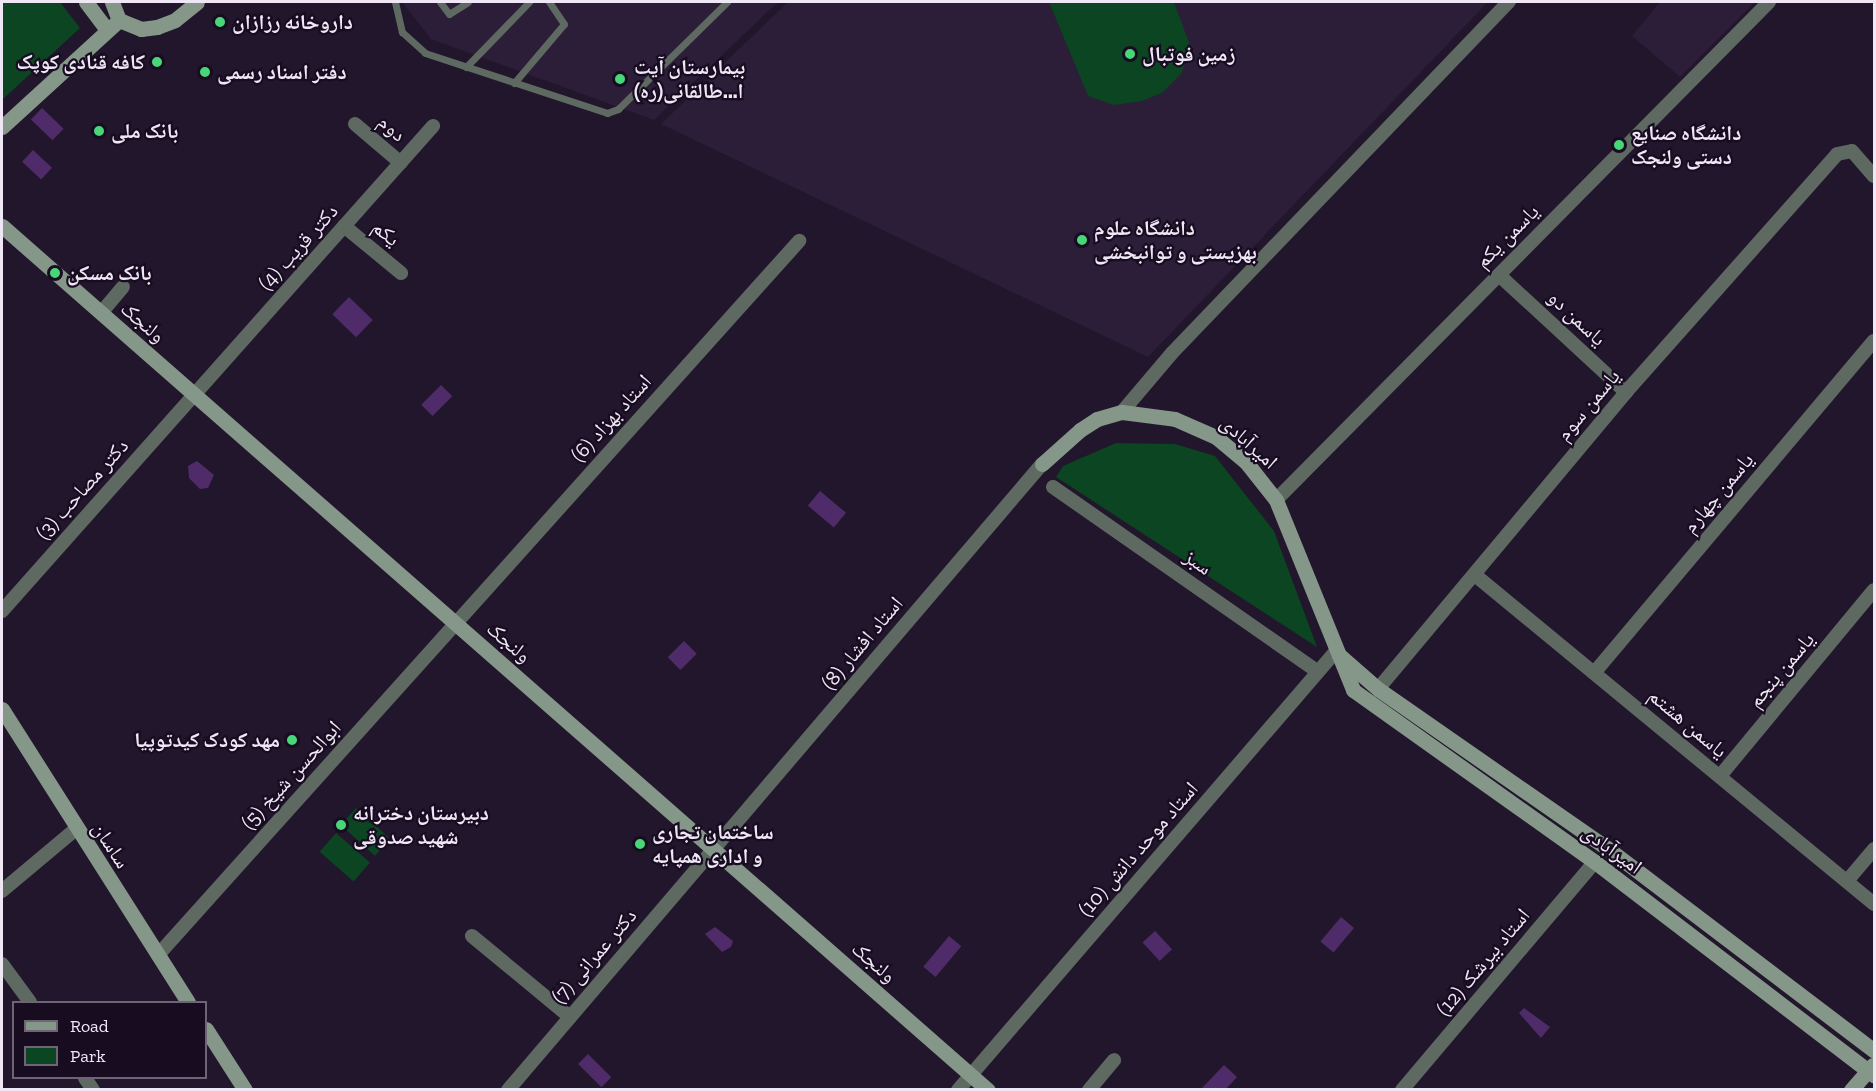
<!DOCTYPE html>
<html>
<head>
<meta charset="utf-8">
<style>
  body { margin:0 }
  #map { position:relative; width:1876px; height:1091px; overflow:hidden; background:#21162b; font-family:"Zilla Slab","Noto Naskh Arabic",serif }
  div>[style] { position:absolute }
  [style*='--x'] { left:calc(var(--x)*1px); top:calc(var(--y)*1px); width:calc(var(--w)*1px); rotate:calc(var(--a)*1deg) }
  .built>* { inset:0; background:#2c1d38 }
  .green>* { inset:0; background:#0b4521; transform-origin:0 0 }
  .water>* { inset:0; background:#4f2c69; transform-origin:0 0 }
  .lane>* { height:7px; margin:-3.5px; padding:0 3.5px; transform-origin:3.5px; border-radius:3.5px; background:#5e6a61 }
  .street>* { height:14px; margin:-7px; padding:0 7px; transform-origin:7px; border-radius:7px; background:#5e6a61 }
  .secondary>* { height:15px; margin:-7.5px; padding:0 7.5px; transform-origin:7.5px; border-radius:7.5px; background:#859788 }
  .dots>* { width:16px; height:16px; translate:-50% -50%; box-sizing:border-box; border:3px solid #180c21; border-radius:50% }
  span { translate:-50% -50%; white-space:nowrap; text-align:center; line-height:1.15; -webkit-text-stroke:4.5px #180c21; paint-order:stroke }
  .poi-label { font-size:21px; color:#efe7f6; font-weight:700 }
  .left { translate:0 -50%; text-align:left }
  .right { translate:-100% -50%; text-align:right }
  .street-label { font-size:21px; color:#efe7f6 }
  .frame { position:absolute; inset:0; border:3px solid #efe7f6; pointer-events:none }
  .legend { position:absolute; left:12px; top:1001px; width:195px; height:78px; box-sizing:border-box; background:#180c21; border:2px solid #6e6476; margin:0; padding:8px 10px; list-style:none; font-size:18px; color:#efe7f6 }
  .legend li { display:flex; align-items:center; gap:12px; height:30px }
  .legend b { width:30px; border:2px solid #6e6476 }
</style>
</head>
<body>
<div id="map">
  <div class="built">
    <div style="clip-path:polygon(402px 2px,778px 2px,654px 120px,431px 39px)"></div>
    <div style="clip-path:polygon(788px 2px,1488px 2px,1148px 357px,661px 124px)"></div>
    <div style="clip-path:polygon(1660px 2px,1755px 2px,1680px 77px,1632px 36px)"></div>
  </div>
  <div class="green">
    <div style="clip-path:polygon(2px 2px,60px 2px,80px 28px,2px 100px)"></div>
    <div style="clip-path:polygon(1049px 2px,1174px 2px,1191px 48px,1181px 74px,1162px 93px,1142px 101px,1114px 105px,1088px 96px)"></div>
    <div style="clip-path:polygon(1116px 443px,1175px 444px,1215px 456px,1274px 531px,1317px 647px,1056px 477px,1063px 466px)"></div>
    <div style="left:356px;top:808px;width:46px;height:23px;rotate:42deg"></div>
    <div style="left:336px;top:833px;width:45px;height:25px;rotate:41deg"></div>
  </div>
  <div class="water">
    <div style="left:42px;top:108px;width:30px;height:16px;rotate:44deg"></div>
    <div style="left:33px;top:150px;width:26px;height:16px;rotate:43deg"></div>
    <div style="left:349px;top:297px;width:33px;height:24px;rotate:44deg"></div>
    <div style="left:441px;top:385px;width:16px;height:28px;rotate:45deg"></div>
    <div style="clip-path:polygon(197px 461px,214px 475px,208px 488px,200px 489px,189px 478px,188px 466px)"></div>
    <div style="left:820px;top:491px;width:34px;height:19px;rotate:40deg"></div>
    <div style="left:684px;top:641px;width:18px;height:23px;rotate:45deg"></div>
    <div style="left:1341px;top:917px;width:17px;height:32px;rotate:40deg"></div>
    <div style="clip-path:polygon(715px 927px,733px 941px,731px 947px,722px 952px,705px 934px)"></div>
    <div style="left:1155px;top:931px;width:25px;height:17px;rotate:47deg"></div>
    <div style="left:949px;top:936px;width:16px;height:40px;rotate:40deg"></div>
    <div style="clip-path:polygon(1524px 1008px,1550px 1027px,1541px 1038px,1519px 1013px)"></div>
    <div style="left:588px;top:1054px;width:33px;height:14px;rotate:45deg"></div>
    <div style="clip-path:polygon(1224px 1065px,1237px 1077px,1226px 1089px,1201px 1089px)"></div>
  </div>
  <div class="lane">
    <div style="--x:395;--y:2;--w:31;--a:77"></div>
    <div style="--x:402;--y:32;--w:31;--a:42"></div>
    <div style="--x:425;--y:53;--w:192;--a:18.2"></div>
    <div style="--x:607;--y:113;--w:12;--a:-20"></div>
    <div style="--x:618;--y:109;--w:153;--a:-44.5"></div>
    <div style="--x:440;--y:2;--w:15;--a:53"></div>
    <div style="--x:449;--y:14;--w:22;--a:-32"></div>
    <div style="--x:466;--y:67;--w:91;--a:-45.9"></div>
    <div style="--x:514;--y:83;--w:77;--a:-49.7"></div>
    <div style="--x:564;--y:24;--w:27;--a:-124"></div>
  </div>
  <div class="street">
    <div style="--x:355;--y:124;--w:60;--a:40.3"></div>
    <div style="--x:344;--y:226;--w:74;--a:39.5"></div>
    <div style="--x:1499;--y:275;--w:173;--a:42.7"></div>
    <div style="--x:101;--y:313;--w:34;--a:-50"></div>
    <div style="--x:1122;--y:412;--w:77;--a:-49.7"></div>
    <div style="--x:1172;--y:353;--w:487;--a:-46.2"></div>
    <div style="--x:1053;--y:487;--w:323;--a:34.9"></div>
    <div style="--x:1276;--y:500;--w:701;--a:-45.29"></div>
    <div style="--x:1475;--y:575;--w:517;--a:39.51"></div>
    <div style="--x:2;--y:611;--w:649;--a:-48.37"></div>
    <div style="--x:1594;--y:673;--w:434;--a:-49.9"></div>
    <div style="--x:1378;--y:689;--w:387;--a:-50.1"></div>
    <div style="--x:1626;--y:392;--w:318;--a:-48.4"></div>
    <div style="--x:1837;--y:154;--w:15;--a:-11"></div>
    <div style="--x:1852;--y:151;--w:33;--a:49"></div>
    <div style="--x:1720;--y:776;--w:241;--a:-50.4"></div>
    <div style="--x:1847;--y:881;--w:42;--a:-49.8"></div>
    <div style="--x:2;--y:891;--w:97;--a:-40"></div>
    <div style="--x:472;--y:936;--w:127;--a:39.6"></div>
    <div style="--x:158;--y:955;--w:960;--a:-48.08"></div>
    <div style="--x:2;--y:964;--w:47;--a:53.6"></div>
    <div style="--x:85;--y:1078;--w:14;--a:56"></div>
    <div style="--x:508;--y:1090;--w:823;--a:-49.53"></div>
    <div style="--x:958;--y:1090;--w:579;--a:-49.27"></div>
    <div style="--x:1089;--y:1090;--w:39;--a:-50"></div>
    <div style="--x:1402;--y:1090;--w:299;--a:-49.8"></div>
  </div>
  <div class="secondary">
    <div style="--x:86;--y:2;--w:35;--a:53"></div>
    <div style="--x:112;--y:2;--w:19;--a:69"></div>
    <div style="--x:119;--y:20;--w:24;--a:22"></div>
    <div style="--x:141;--y:29;--w:16;--a:-7"></div>
    <div style="--x:157;--y:27;--w:19;--a:-21"></div>
    <div style="--x:175;--y:20;--w:28;--a:-39"></div>
    <div style="--x:2;--y:127;--w:159;--a:-42.4"></div>
    <div style="--x:2;--y:226;--w:1311;--a:41.23"></div>
    <div style="--x:1042;--y:464;--w:51;--a:-41.8"></div>
    <div style="--x:1080;--y:430;--w:20;--a:-33"></div>
    <div style="--x:1097;--y:419;--w:26;--a:-16"></div>
    <div style="--x:1122;--y:412;--w:53;--a:7.5"></div>
    <div style="--x:1175;--y:419;--w:45;--a:23.7"></div>
    <div style="--x:1216;--y:437;--w:39;--a:40"></div>
    <div style="--x:1246;--y:462;--w:48;--a:51.7"></div>
    <div style="--x:1276;--y:500;--w:205;--a:67.9"></div>
    <div style="--x:1353;--y:690;--w:297;--a:35.4"></div>
    <div style="--x:1595;--y:862;--w:351;--a:37.4"></div>
    <div style="--x:1339;--y:655;--w:52;--a:41.1"></div>
    <div style="--x:1378;--y:689;--w:279;--a:34.8"></div>
    <div style="--x:1607;--y:848;--w:335;--a:37.2"></div>
    <div style="--x:2;--y:709;--w:347;--a:57.6"></div>
    <div style="--x:206;--y:1029;--w:72;--a:57.4"></div>
    <div style="--x:1851;--y:1090;--w:33;--a:-49"></div>
  </div>
  <div class="dots">
    <div style="left:220px;top:22px;background:#47d779"></div>
    <div style="left:1130px;top:54px;background:#47d779"></div>
    <div style="left:157px;top:62px;background:#47d779"></div>
    <div style="left:205px;top:72px;background:#47d779"></div>
    <div style="left:620px;top:79px;background:#47d779"></div>
    <div style="left:99px;top:131px;background:#47d779"></div>
    <div style="left:1619px;top:145px;background:#47d779"></div>
    <div style="left:1082px;top:240px;background:#47d779"></div>
    <div style="left:55px;top:273px;background:#47d779"></div>
    <div style="left:292px;top:740px;background:#47d779"></div>
    <div style="left:341px;top:825px;background:#47d779"></div>
    <div style="left:640px;top:844px;background:#47d779"></div>
  </div>
  <div class="poi-label">
    <span class="left" style="left:232px;top:22px">داروخانه رزازان</span>
    <span class="left" style="left:1142px;top:54px">زمین فوتبال</span>
    <span class="right" style="left:145px;top:62px">کافه قنادی کوپک</span>
    <span class="left" style="left:634px;top:79px">بیمارستان آیت<br>ا...طالقانی(ره)</span>
    <span class="left" style="left:217px;top:72px">دفتر اسناد رسمی</span>
    <span class="left" style="left:111px;top:131px">بانک ملی</span>
    <span class="left" style="left:1631px;top:145px">دانشگاه صنایع<br>دستى ولنجک</span>
    <span class="left" style="left:1094px;top:240px">دانشگاه علوم<br>بهزیستی و توانبخشی</span>
    <span class="left" style="left:67px;top:273px">بانک مسکن</span>
    <span class="right" style="left:280px;top:740px">مهد کودک کیدتوپیا</span>
    <span class="left" style="left:353px;top:825px">دبیرستان دخترانه<br>شهید صدوقی</span>
    <span class="left" style="left:652px;top:844px">ساختمان تجاری<br>و اداری همپایه</span>
  </div>
  <div class="street-label">
    <span style="left:392px;top:128px;rotate:41deg">دوم</span>
    <span style="left:386px;top:233px;rotate:39deg">یکم</span>
    <span style="left:1507px;top:236px;rotate:-45deg">یاسمن یکم</span>
    <span style="left:298px;top:247px;rotate:-48deg">دکتر قریب (4)</span>
    <span style="left:1577px;top:318px;rotate:43deg">یاسمن دو</span>
    <span style="left:143px;top:322px;rotate:41deg">ولنجک</span>
    <span style="left:1588px;top:405px;rotate:-50deg">یاسمن سوم</span>
    <span style="left:611px;top:418px;rotate:-48deg">استاد بهزاد (6)</span>
    <span style="left:1249px;top:442px;rotate:42deg">امیرآبادی</span>
    <span style="left:82px;top:489px;rotate:-48deg">دکتر مصاحب (3)</span>
    <span style="left:1718px;top:493px;rotate:-50deg">یاسمن چهارم</span>
    <span style="left:1198px;top:562px;rotate:35deg">سبز</span>
    <span style="left:509px;top:642px;rotate:41deg">ولنجک</span>
    <span style="left:862px;top:643px;rotate:-50deg">استاد افشار (8)</span>
    <span style="left:1781px;top:670px;rotate:-50deg">یاسمن پنجم</span>
    <span style="left:1688px;top:723px;rotate:40deg">یاسمن هشتم</span>
    <span style="left:291px;top:775px;rotate:-48deg">ابوالحسن شیخ (5)</span>
    <span style="left:111px;top:845px;rotate:57deg">ساسان</span>
    <span style="left:1138px;top:849px;rotate:-49deg">استاد موحد دانش (10)</span>
    <span style="left:1612px;top:849px;rotate:36deg">امیرآبادی</span>
    <span style="left:594px;top:956px;rotate:-49deg">دکتر عمرانی (7)</span>
    <span style="left:874px;top:962px;rotate:41deg">ولنجک</span>
    <span style="left:1483px;top:962px;rotate:-50deg">استاد بیرشک (12)</span>
  </div>
  <div class="frame"></div>
  <ul class="legend">
  <li><b style="height:8px;background:#859788"></b>Road</li>
  <li><b style="height:16px;background:#0b4521"></b>Park</li>
  </ul>
</div>
</body>
</html>
